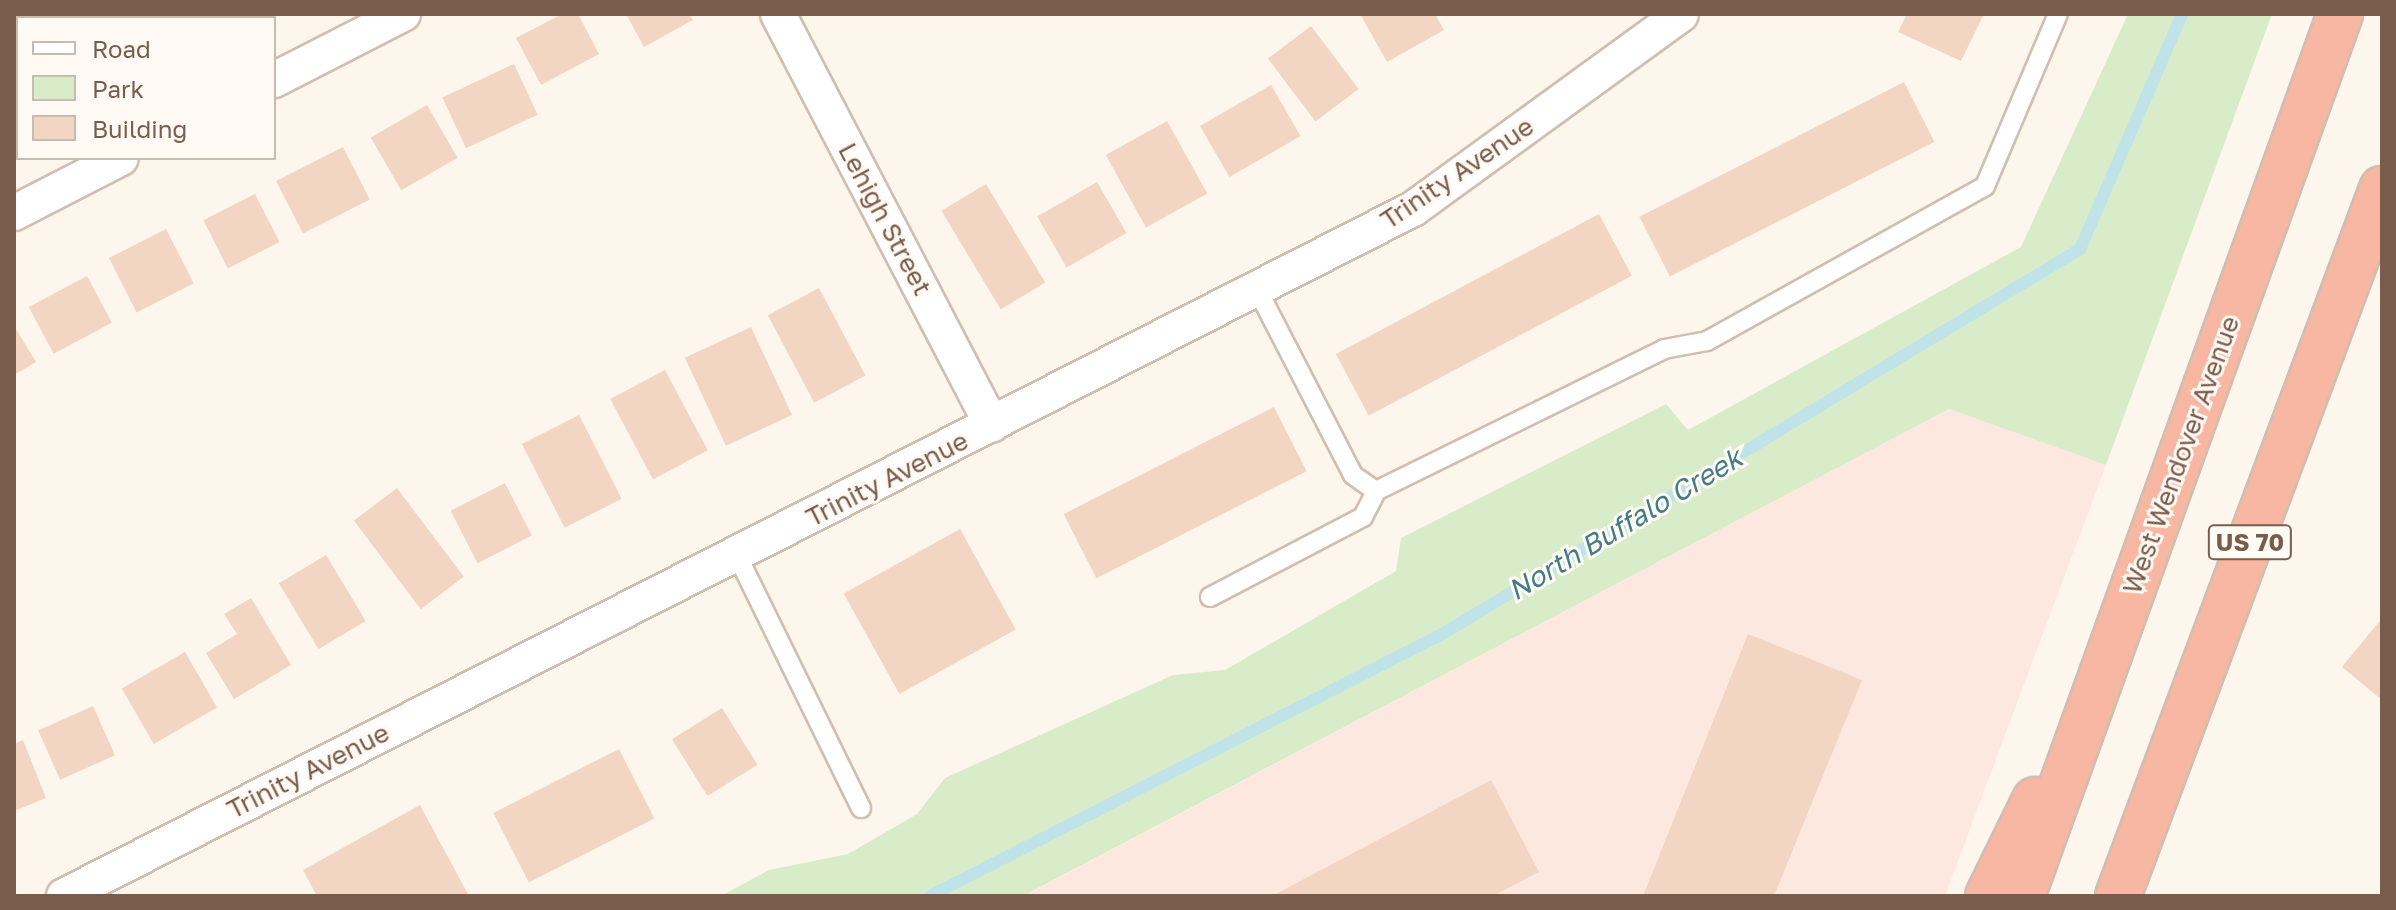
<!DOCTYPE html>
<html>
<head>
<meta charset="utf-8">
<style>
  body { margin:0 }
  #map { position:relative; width:2396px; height:910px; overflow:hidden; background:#fdf6ec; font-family:"Golos Text",sans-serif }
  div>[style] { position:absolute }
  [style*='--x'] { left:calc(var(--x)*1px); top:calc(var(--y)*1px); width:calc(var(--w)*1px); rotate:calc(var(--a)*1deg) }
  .commercial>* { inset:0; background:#fde8e0 }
  .green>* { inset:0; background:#d8ecc9 }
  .stream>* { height:12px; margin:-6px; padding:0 6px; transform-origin:6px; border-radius:6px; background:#bfe3e8 }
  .building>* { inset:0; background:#f3d5c3; transform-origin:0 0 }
  .roads { filter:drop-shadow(2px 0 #d1beb0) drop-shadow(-2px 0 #d1beb0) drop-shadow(0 2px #d1beb0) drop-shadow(0 -2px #d1beb0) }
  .service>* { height:18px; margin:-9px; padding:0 9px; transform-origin:9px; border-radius:9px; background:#fff }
  .minor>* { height:34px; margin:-17px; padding:0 17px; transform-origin:17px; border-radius:17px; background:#fff }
  .motorway>* { height:44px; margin:-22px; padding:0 22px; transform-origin:22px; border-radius:22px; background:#f7b7a3 }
  span { translate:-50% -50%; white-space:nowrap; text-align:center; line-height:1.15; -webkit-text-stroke:6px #fffaf3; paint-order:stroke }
  .shield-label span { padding:2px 6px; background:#fffaf3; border:2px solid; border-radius:6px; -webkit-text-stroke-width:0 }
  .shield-label { font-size:24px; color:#7a5c4d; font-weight:700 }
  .street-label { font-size:26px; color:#7a5c4d }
  .water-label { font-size:28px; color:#437c86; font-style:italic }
  .frame { position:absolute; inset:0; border:16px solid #7a5c4d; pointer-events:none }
  .legend { position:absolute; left:16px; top:16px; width:260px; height:144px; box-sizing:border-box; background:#fffaf3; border:2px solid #cabbb1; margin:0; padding:10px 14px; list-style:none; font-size:24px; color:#7a5c4d }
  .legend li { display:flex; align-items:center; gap:16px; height:40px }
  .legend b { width:40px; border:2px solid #cabbb1 }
</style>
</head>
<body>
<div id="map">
  <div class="commercial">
    <div style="clip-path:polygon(1949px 409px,2106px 465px,1945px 896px,1024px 896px)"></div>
  </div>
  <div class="green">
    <div style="clip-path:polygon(2128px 14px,2272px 14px,2106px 465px,1949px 409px,1023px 896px,721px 896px,769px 870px,848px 854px,917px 814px,945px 778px,1173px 675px,1225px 670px,1396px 571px,1401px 538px,1666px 404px,1688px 430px,2021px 247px)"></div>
  </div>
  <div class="stream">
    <div style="--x:930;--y:896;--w:577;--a:-27.1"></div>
    <div style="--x:1444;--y:633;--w:743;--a:-31.12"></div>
    <div style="--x:2080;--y:249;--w:256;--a:-66.5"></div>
  </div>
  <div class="building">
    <div style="clip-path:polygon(14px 14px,67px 18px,18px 18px,14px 69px)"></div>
    <div style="clip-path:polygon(562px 14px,578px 14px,599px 54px,541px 85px,516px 38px)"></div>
    <div style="clip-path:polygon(626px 14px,689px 14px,693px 20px,644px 47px)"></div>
    <div style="clip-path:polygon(1360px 14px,1435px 14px,1444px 30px,1387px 62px)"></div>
    <div style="clip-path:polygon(1907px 14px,1984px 14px,1961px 61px,1898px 32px)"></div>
    <div style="left:1311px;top:26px;width:79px;height:54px;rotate:53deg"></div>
    <div style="left:514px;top:64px;width:56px;height:79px;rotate:65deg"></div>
    <div style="left:1904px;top:82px;width:67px;height:297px;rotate:63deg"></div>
    <div style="left:1271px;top:85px;width:59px;height:82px;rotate:60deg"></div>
    <div style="left:427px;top:105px;width:61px;height:65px;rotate:60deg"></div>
    <div style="left:1167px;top:121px;width:83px;height:70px;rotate:61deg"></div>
    <div style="left:343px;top:147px;width:59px;height:75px;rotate:63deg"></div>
    <div style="left:1097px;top:182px;width:59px;height:69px;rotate:60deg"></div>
    <div style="left:986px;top:184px;width:115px;height:52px;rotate:59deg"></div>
    <div style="left:255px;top:194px;width:54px;height:58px;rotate:63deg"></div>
    <div style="left:1599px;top:214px;width:70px;height:298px;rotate:62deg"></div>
    <div style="left:166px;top:229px;width:61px;height:64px;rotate:63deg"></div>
    <div style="left:87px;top:276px;width:53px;height:66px;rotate:62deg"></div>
    <div style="left:819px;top:288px;width:99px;height:58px;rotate:62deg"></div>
    <div style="clip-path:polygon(14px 326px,36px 362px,14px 375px)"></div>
    <div style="left:751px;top:327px;width:97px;height:73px;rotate:65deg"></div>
    <div style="left:665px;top:370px;width:91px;height:62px;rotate:62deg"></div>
    <div style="left:1274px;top:407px;width:72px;height:236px;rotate:63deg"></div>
    <div style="left:579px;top:415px;width:94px;height:64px;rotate:63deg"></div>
    <div style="left:505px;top:483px;width:59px;height:61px;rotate:63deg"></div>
    <div style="left:397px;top:488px;width:111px;height:54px;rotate:53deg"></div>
    <div style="left:960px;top:529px;width:115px;height:133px;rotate:61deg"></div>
    <div style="left:326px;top:555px;width:77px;height:55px;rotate:59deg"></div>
    <div style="clip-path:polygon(251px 598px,291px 665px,234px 699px,206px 653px,237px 634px,224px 614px)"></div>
    <div style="clip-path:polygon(2382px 618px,2382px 700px,2342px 667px)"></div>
    <div style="clip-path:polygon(1748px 634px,1862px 680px,1774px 896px,1643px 896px)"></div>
    <div style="left:185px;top:652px;width:64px;height:73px;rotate:60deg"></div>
    <div style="left:93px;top:706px;width:54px;height:60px;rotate:66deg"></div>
    <div style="left:722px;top:708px;width:67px;height:59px;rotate:58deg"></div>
    <div style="clip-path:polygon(23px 740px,46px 798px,14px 811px,14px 744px)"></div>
    <div style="left:619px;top:749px;width:78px;height:141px;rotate:63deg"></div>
    <div style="clip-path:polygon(1491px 780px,1539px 872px,1493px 896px,1272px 896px)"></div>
    <div style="clip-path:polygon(420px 805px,469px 896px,317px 896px,303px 870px)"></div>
  </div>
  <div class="roads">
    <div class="service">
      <div style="--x:1257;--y:289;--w:209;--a:62.7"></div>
      <div style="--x:1353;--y:475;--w:28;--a:35"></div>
      <div style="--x:737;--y:555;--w:282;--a:63.9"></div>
      <div style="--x:1210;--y:597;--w:173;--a:-27.6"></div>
      <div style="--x:1363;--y:517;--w:29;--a:-63"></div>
      <div style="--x:1376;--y:491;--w:321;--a:-26.2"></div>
      <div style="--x:1664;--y:349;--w:44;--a:-10.5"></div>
      <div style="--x:1707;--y:341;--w:318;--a:-29.1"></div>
      <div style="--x:1985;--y:186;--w:187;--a:-67"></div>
    </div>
    <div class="minor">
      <div style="--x:778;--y:14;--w:463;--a:62.5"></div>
      <div style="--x:274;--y:80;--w:145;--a:-27.1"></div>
      <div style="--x:14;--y:213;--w:120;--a:-27.2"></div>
      <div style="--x:64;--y:896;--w:1514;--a:-26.99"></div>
      <div style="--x:1413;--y:209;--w:331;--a:-36"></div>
    </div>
    <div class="motorway">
      <div style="--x:1988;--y:896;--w:107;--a:-63.9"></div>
      <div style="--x:2022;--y:896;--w:938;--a:-70.17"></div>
      <div style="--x:2118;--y:896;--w:755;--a:-69.52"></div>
    </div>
  </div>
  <div class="shield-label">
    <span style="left:2250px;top:542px">US 70</span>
  </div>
  <div class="street-label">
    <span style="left:1457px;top:173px;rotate:-34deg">Trinity Avenue</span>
    <span style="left:885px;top:219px;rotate:62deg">Lehigh Street</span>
    <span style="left:2181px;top:455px;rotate:-70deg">West Wendover Avenue</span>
    <span style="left:887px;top:479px;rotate:-27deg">Trinity Avenue</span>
    <span style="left:308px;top:771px;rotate:-27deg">Trinity Avenue</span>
  </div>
  <div class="water-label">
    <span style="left:1625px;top:524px;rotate:-31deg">North Buffalo Creek</span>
  </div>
  <div class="frame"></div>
  <ul class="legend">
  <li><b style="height:10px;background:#fff"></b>Road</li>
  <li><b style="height:22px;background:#d8ecc9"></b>Park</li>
  <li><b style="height:22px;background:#f3d5c3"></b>Building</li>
  </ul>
</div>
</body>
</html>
